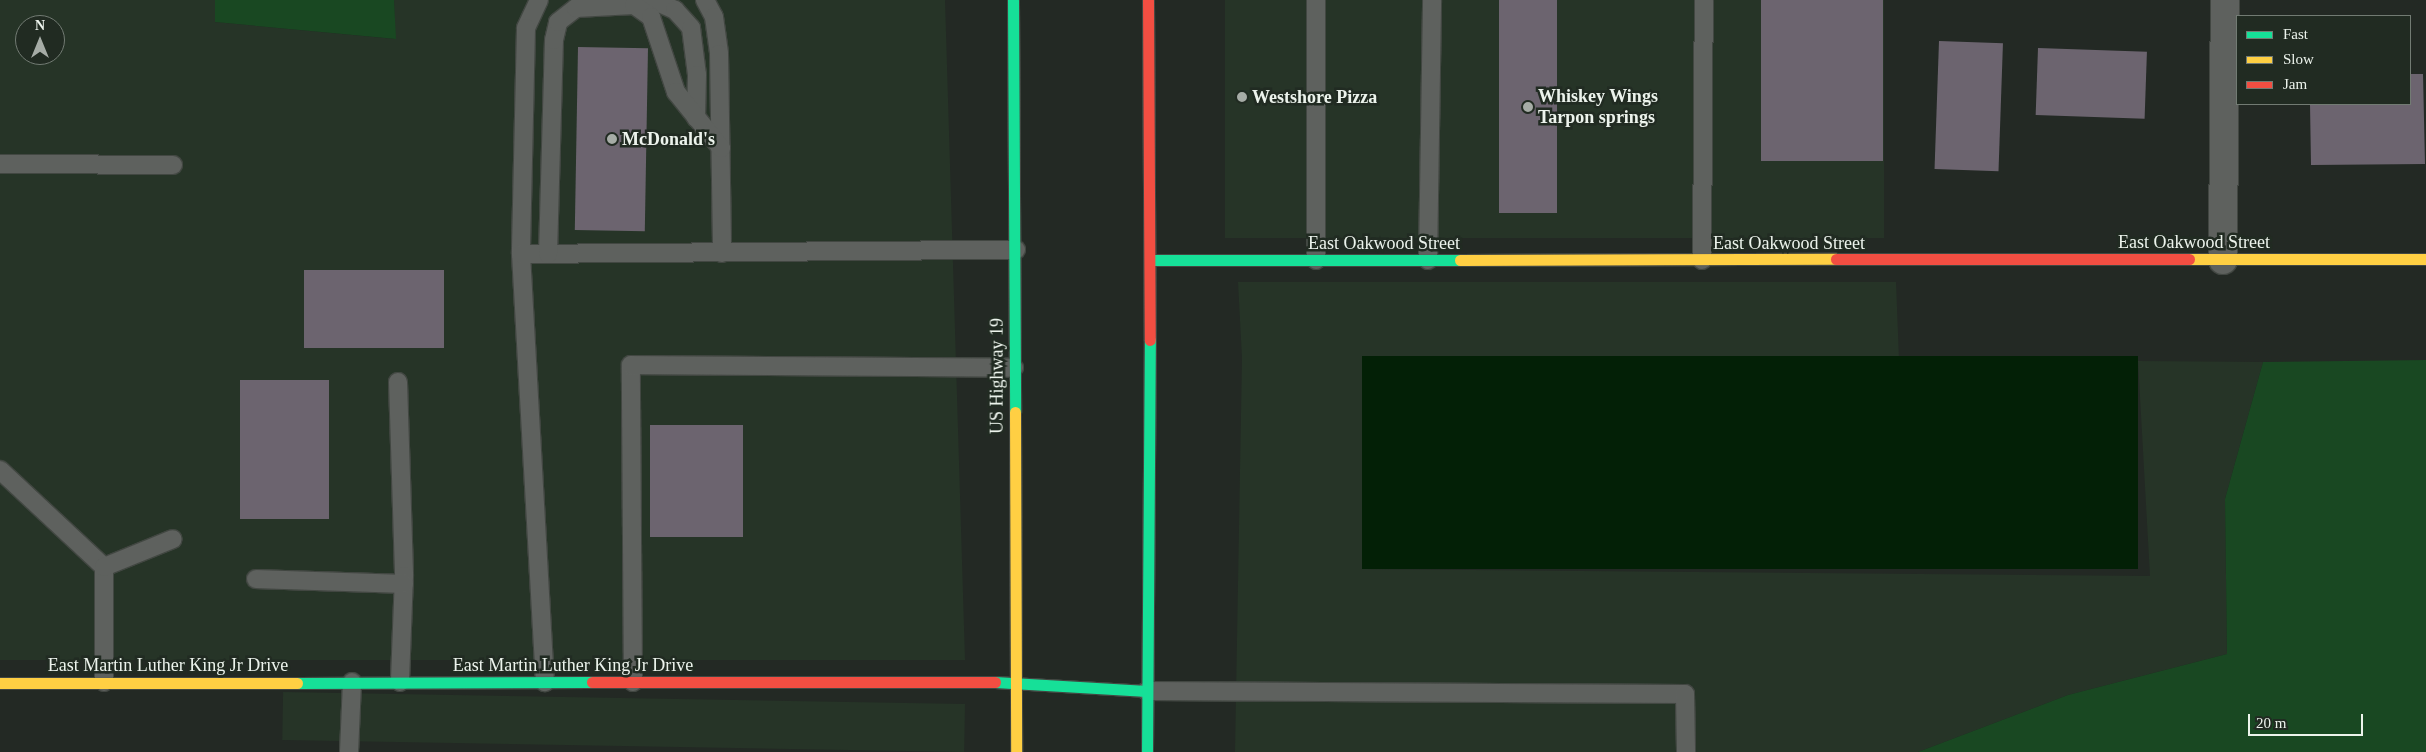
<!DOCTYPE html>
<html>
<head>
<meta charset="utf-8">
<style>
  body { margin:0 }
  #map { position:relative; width:2426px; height:752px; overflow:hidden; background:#232924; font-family:Georgia,serif }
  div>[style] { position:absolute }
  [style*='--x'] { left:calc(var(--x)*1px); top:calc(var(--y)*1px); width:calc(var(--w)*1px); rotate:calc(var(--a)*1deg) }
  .built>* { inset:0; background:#263427; transform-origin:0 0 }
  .green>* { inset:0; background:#194822 }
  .water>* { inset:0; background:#032006; transform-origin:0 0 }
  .building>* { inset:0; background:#6c646f; transform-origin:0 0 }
  .roads { filter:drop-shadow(1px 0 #424742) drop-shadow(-1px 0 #424742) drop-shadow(0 1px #424742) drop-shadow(0 -1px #424742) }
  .lane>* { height:18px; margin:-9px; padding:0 9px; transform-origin:9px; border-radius:9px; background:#5e615e }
  .street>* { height:28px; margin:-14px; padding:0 14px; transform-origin:14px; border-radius:14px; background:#5e615e }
  .fast>* { height:11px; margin:-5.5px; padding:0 5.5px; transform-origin:5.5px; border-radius:5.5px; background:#16e098 }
  .slow>* { height:11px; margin:-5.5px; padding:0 5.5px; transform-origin:5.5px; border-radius:5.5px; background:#ffcf43 }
  .jam>* { height:11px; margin:-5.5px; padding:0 5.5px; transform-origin:5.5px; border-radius:5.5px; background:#f24e42 }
  .dots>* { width:14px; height:14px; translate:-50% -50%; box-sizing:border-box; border:2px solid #212b22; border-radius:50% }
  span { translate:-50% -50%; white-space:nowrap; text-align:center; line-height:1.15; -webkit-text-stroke:5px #212b22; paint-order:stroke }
  .poi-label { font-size:18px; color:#ecf3ec; font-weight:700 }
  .left { translate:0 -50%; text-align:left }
  .street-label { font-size:18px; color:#ecf3ec }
  .legend { position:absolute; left:2236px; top:15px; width:175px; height:90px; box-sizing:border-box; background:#212b22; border:1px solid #727b73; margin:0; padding:6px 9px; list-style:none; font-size:15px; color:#ecf3ec }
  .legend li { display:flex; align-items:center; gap:10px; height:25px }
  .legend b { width:25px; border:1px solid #727b73 }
  .north { position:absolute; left:15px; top:15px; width:50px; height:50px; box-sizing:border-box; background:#212b22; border:1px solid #727b73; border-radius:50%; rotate:0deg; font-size:14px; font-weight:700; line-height:20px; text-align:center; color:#ecf3ec }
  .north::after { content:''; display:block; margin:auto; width:18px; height:22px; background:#a6aca6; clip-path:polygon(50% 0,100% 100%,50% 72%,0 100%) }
  .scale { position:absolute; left:2248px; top:714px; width:115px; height:22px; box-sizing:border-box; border:2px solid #ecf3ec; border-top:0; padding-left:6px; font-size:15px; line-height:18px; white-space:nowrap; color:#ecf3ec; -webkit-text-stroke:4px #212b22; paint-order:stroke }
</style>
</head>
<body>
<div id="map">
  <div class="built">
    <div style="clip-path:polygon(evenodd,0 0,215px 0,215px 22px,395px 39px,394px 0,945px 0,965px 660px,0 660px,0 0,25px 25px,55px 25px,55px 55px,25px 55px,25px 25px)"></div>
    <div style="left:1225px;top:0;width:659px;height:238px"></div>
    <div style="clip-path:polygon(1238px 282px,1896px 282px,1899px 359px,1362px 356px,1365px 569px,2150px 576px,2138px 361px,2263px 362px,2225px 499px,2227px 654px,2068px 695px,1918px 752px,1235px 752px,1242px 358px)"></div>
    <div style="left:965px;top:704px;width:48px;height:682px;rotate:91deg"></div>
  </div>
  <div class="green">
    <div style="clip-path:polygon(215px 0,394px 0,396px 39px,215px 22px)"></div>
    <div style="clip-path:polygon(2426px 360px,2426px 752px,1918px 752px,2068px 695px,2227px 654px,2225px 499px,2263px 362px)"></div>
  </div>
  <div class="water">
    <div style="left:1362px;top:356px;width:776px;height:213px"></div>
  </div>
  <div class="building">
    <div style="left:1499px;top:0;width:58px;height:213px"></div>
    <div style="left:1761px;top:0;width:122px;height:161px"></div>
    <div style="left:1939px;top:41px;width:64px;height:128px;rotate:2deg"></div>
    <div style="left:578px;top:47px;width:70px;height:183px;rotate:1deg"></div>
    <div style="left:2038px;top:48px;width:109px;height:67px;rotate:2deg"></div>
    <div style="clip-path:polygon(2410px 74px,2423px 74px,2425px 164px,2311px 165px,2310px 104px,2410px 104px)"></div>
    <div style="left:304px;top:270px;width:140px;height:78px"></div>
    <div style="left:240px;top:380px;width:89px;height:139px"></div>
    <div style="left:650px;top:425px;width:93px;height:112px"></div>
  </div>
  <div class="roads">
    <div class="lane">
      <div style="--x:539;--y:0;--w:31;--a:115"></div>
      <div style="--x:526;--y:28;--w:226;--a:91.3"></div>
      <div style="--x:521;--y:254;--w:429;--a:86.8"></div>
      <div style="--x:705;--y:0;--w:19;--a:62"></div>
      <div style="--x:714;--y:17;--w:37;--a:82"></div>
      <div style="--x:719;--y:54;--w:199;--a:89.1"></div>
      <div style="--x:1316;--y:0;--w:260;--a:90"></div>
      <div style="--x:634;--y:5;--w:21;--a:-11"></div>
      <div style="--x:655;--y:1;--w:22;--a:24"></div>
      <div style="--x:675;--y:10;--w:24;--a:48"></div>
      <div style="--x:691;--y:28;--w:47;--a:82.7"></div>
      <div style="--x:697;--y:75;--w:43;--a:91.3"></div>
      <div style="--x:0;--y:164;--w:173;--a:0.3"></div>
      <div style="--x:521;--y:254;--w:495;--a:-0.5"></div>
      <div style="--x:548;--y:254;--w:214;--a:-88.4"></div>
      <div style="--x:554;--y:40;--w:18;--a:-77"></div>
      <div style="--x:558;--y:22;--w:23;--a:-38"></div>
      <div style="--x:576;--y:8;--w:58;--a:-3"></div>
      <div style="--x:634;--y:5;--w:21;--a:35"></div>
      <div style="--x:651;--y:17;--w:79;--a:71.6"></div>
      <div style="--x:676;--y:92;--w:72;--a:51.2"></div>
      <div style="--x:1428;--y:260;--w:260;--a:-89.1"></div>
      <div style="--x:1702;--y:260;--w:260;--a:-89.6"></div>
      <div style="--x:398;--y:382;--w:194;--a:88.2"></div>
      <div style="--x:404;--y:576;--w:106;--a:92.2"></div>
      <div style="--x:0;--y:470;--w:142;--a:43"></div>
      <div style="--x:256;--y:579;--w:148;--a:1.9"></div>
      <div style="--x:104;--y:682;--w:115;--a:-90"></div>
      <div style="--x:104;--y:567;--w:74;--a:-22.1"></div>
      <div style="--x:633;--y:682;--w:317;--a:-90.4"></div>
      <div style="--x:631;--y:365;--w:383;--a:0.4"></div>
      <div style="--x:1147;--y:691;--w:538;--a:0.32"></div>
      <div style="--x:1685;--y:694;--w:58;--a:89"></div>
      <div style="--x:349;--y:752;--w:70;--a:-87.5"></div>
    </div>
    <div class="street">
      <div style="--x:2223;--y:260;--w:260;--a:-89.6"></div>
    </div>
    <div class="fast">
      <div style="--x:1013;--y:0;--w:412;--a:89.7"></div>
      <div style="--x:1151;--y:260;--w:309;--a:0"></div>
      <div style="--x:995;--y:682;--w:152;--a:3.4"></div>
      <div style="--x:297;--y:683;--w:295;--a:-0.2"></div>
      <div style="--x:1147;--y:752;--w:412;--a:-89.6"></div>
    </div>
    <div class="slow">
      <div style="--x:2189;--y:259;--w:237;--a:0"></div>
      <div style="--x:1460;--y:260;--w:376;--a:-0.2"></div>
      <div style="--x:1015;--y:412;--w:340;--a:89.8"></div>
      <div style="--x:0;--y:683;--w:297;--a:0"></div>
    </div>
    <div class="jam">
      <div style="--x:1148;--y:0;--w:340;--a:89.7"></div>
      <div style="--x:1836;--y:259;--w:353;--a:0"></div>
      <div style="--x:592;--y:682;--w:403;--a:0"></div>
    </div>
  </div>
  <div class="dots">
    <div style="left:1242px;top:97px;background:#a6aca6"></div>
    <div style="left:1528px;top:107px;background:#a6aca6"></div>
    <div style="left:612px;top:139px;background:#a6aca6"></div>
  </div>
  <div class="poi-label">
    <span class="left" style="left:1252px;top:97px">Westshore Pizza</span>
    <span class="left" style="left:1538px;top:107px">Whiskey Wings<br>Tarpon springs</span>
    <span class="left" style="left:622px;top:139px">McDonald's</span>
  </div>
  <div class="street-label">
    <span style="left:2194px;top:242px">East Oakwood Street</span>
    <span style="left:1384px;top:243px">East Oakwood Street</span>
    <span style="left:1789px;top:243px">East Oakwood Street</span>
    <span style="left:997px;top:376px;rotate:-90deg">US Highway 19</span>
    <span style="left:168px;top:665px">East Martin Luther King Jr Drive</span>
    <span style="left:573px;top:665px">East Martin Luther King Jr Drive</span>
  </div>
  <ul class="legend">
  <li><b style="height:6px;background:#16e098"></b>Fast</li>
  <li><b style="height:6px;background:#ffcf43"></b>Slow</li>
  <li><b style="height:6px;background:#f24e42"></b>Jam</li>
  </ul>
  <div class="north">N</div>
  <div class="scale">20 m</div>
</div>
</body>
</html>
